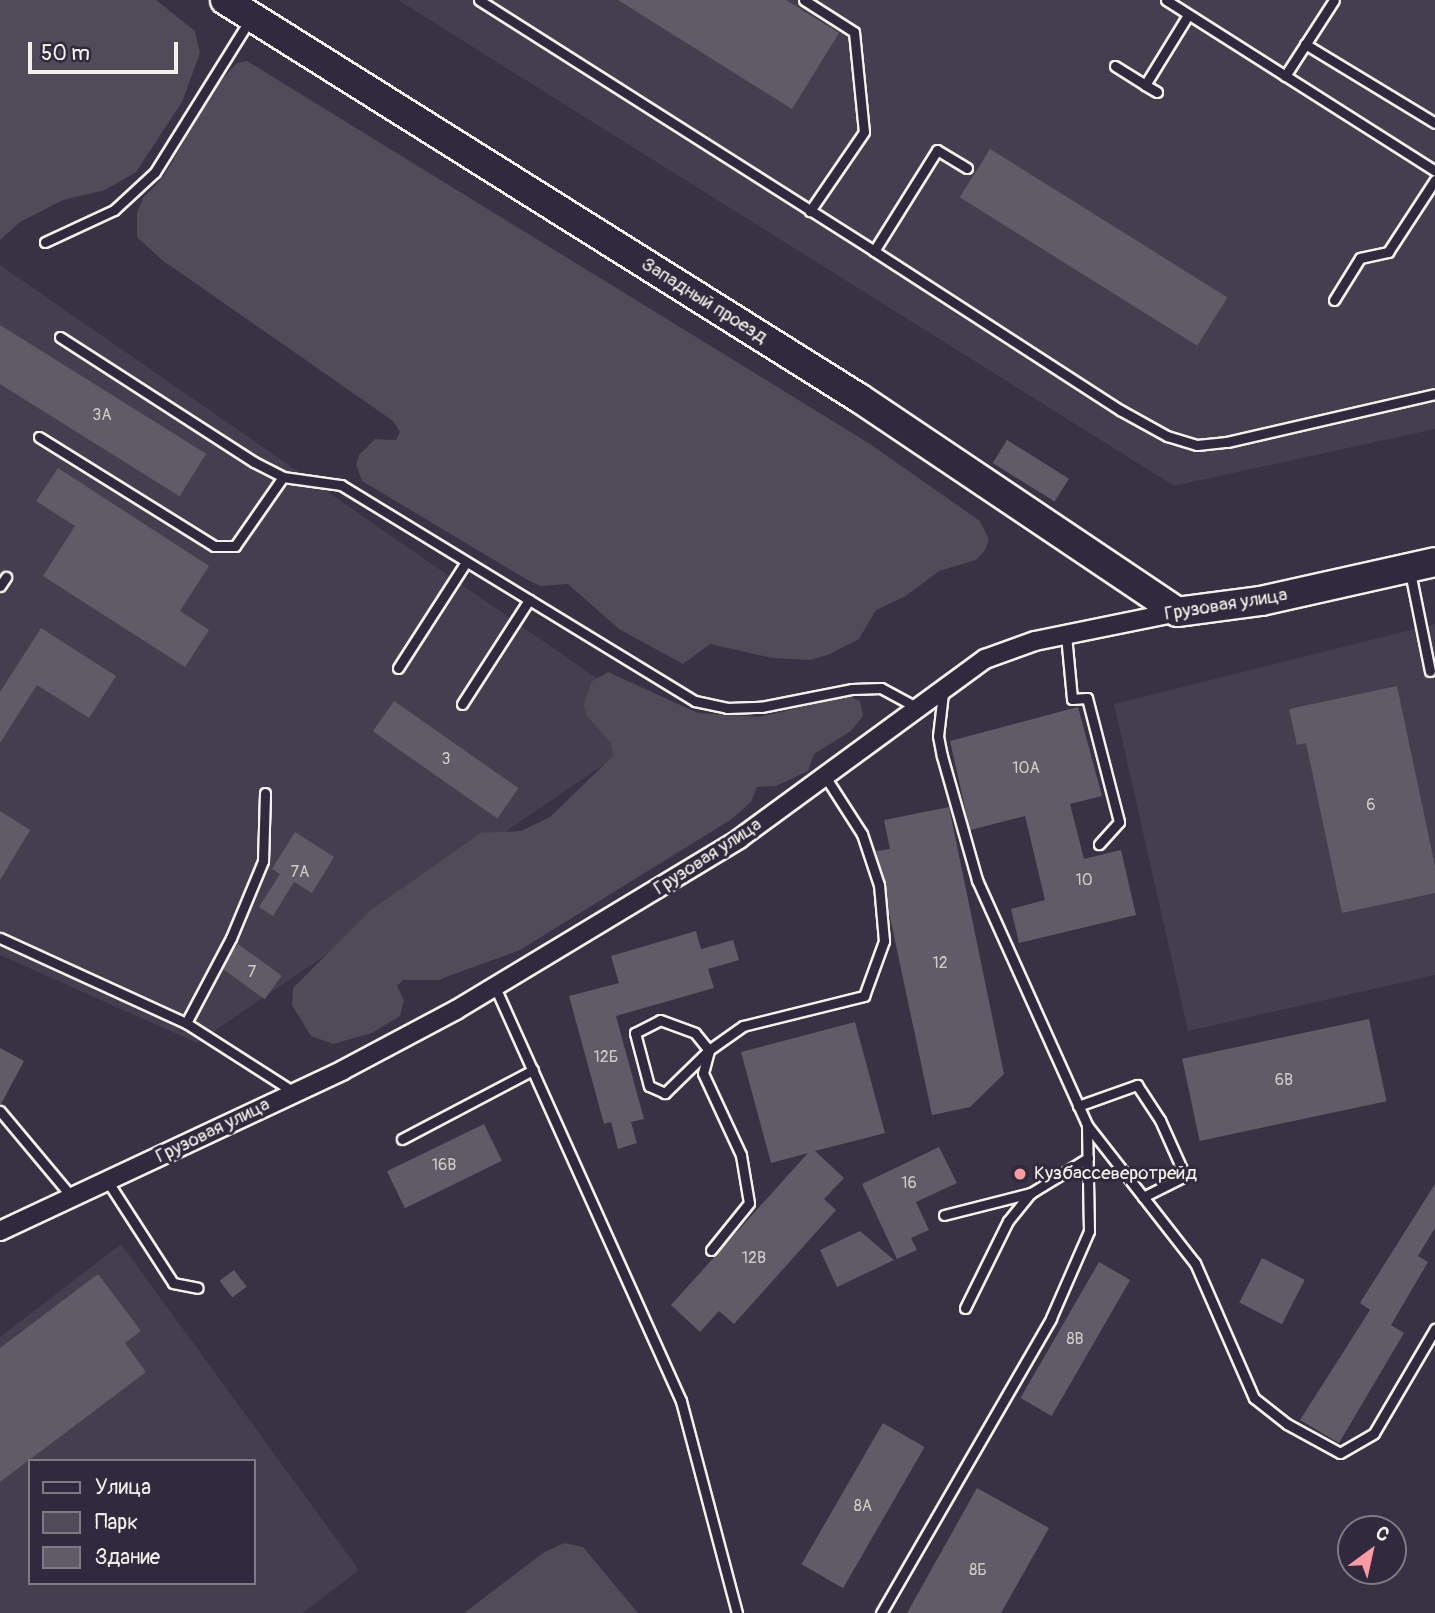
<!DOCTYPE html>
<html>
<head>
<meta charset="utf-8">
<style>
  body { margin:0 }
  #map { position:relative; width:1435px; height:1613px; overflow:hidden; background:#373244; font-family:Pangolin,sans-serif }
  div>[style] { position:absolute }
  [style*='--x'] { left:calc(var(--x)*1px); top:calc(var(--y)*1px); width:calc(var(--w)*1px); rotate:calc(var(--a)*1deg) }
  .built>* { inset:0; background:#433f4e }
  .green>* { inset:0; background:#504b59 }
  .building>* { inset:0; background:#5f5c67; transform-origin:0 0 }
  .roads { filter:drop-shadow(2px 0 #f4f1e8) drop-shadow(-2px 0 #f4f1e8) drop-shadow(0 2px #f4f1e8) drop-shadow(0 -2px #f4f1e8) }
  .lane>* { height:9px; margin:-4.5px; padding:0 4.5px; transform-origin:4.5px; border-radius:4.5px; background:#2f2a3d }
  .street>* { height:18px; margin:-9px; padding:0 9px; transform-origin:9px; border-radius:9px; background:#2f2a3d }
  .primary>* { height:28px; margin:-14px; padding:0 14px; transform-origin:14px; border-radius:14px; background:#2f2a3d }
  .dots>* { width:19px; height:19px; translate:-50% -50%; box-sizing:border-box; border:4px solid #2f2a3d; border-radius:50% }
  span { translate:-50% -50%; white-space:nowrap; text-align:center; line-height:1.15; -webkit-text-stroke:6px #2f2a3d; paint-order:stroke }
  .number-label { font-size:16px; color:#cfccc8 }
  .number-label span { -webkit-text-stroke-width:0 }
  .street-label { font-size:19px; color:#f4f1e8 }
  .poi-label { font-size:19px; color:#f4f1e8 }
  .left { translate:0 -50%; text-align:left }
  .legend { position:absolute; left:28px; top:1459px; width:228px; height:126px; box-sizing:border-box; background:#2f2a3d; border:2px solid #7e7a81; margin:0; padding:9px 12px; list-style:none; font-size:21px; color:#f4f1e8 }
  .legend li { display:flex; align-items:center; gap:14px; height:35px }
  .legend b { width:35px; border:2px solid #7e7a81 }
  .north { position:absolute; left:1337px; top:1515px; width:70px; height:70px; box-sizing:border-box; background:#2f2a3d; border:2px solid #7e7a81; border-radius:50%; rotate:33deg; font-size:19px; font-weight:700; line-height:28px; text-align:center; color:#f4f1e8 }
  .north::after { content:''; display:block; margin:auto; width:24px; height:32px; background:#ff9aa2; clip-path:polygon(50% 0,100% 100%,50% 72%,0 100%) }
  .scale { position:absolute; left:28px; top:42px; width:150px; height:32px; box-sizing:border-box; border:4px solid #f4f1e8; border-top:0; padding-left:9px; font-size:21px; line-height:24px; white-space:nowrap; color:#f4f1e8; -webkit-text-stroke:5px #2f2a3d; paint-order:stroke }
</style>
</head>
<body>
<div id="map">
  <div class="built">
    <div style="clip-path:polygon(398px 0,1435px 0,1435px 429px,1174px 486px)"></div>
    <div style="clip-path:polygon(0 265px,663px 724px,197px 1043px,0 955px)"></div>
    <div style="clip-path:polygon(1435px 624px,1435px 975px,1188px 1031px,1114px 704px)"></div>
    <div style="clip-path:polygon(evenodd,121px 1244px,359px 1570px,303px 1613px,0 1613px,0 1337px,121px 1244px,30px 1461px,254px 1461px,254px 1583px,30px 1583px,30px 1461px)"></div>
  </div>
  <div class="green">
    <div style="clip-path:polygon(0 0,156px 0,195px 31px,200px 53px,182px 102px,136px 172px,105px 190px,63px 200px,20px 222px,0 240px)"></div>
    <div style="clip-path:polygon(247px 61px,870px 444px,980px 521px,989px 540px,985px 550px,976px 560px,939px 571px,906px 596px,876px 610px,859px 639px,830px 654px,811px 660px,772px 658px,710px 644px,683px 664px,619px 629px,568px 584px,540px 586px,526px 579px,362px 481px,356px 465px,359px 455px,375px 439px,396px 440px,400px 432px,393px 421px,162px 260px,137px 237px,137px 213px,143px 198px,163px 177px,218px 84px,237px 63px)"></div>
    <div style="clip-path:polygon(608px 672px,698px 713px,759px 717px,849px 696px,860px 701px,863px 716px,851px 731px,814px 754px,808px 771px,776px 786px,757px 787px,751px 802px,732px 819px,520px 950px,438px 980px,403px 980px,397px 986px,404px 1000px,400px 1016px,372px 1033px,333px 1044px,311px 1036px,292px 1005px,293px 988px,371px 910px,481px 833px,521px 831px,550px 817px,613px 756px,611px 743px,586px 715px,584px 705px,591px 682px)"></div>
    <div style="clip-path:polygon(564px 1543px,583px 1547px,638px 1613px,464px 1613px,543px 1553px)"></div>
  </div>
  <div class="building">
    <div style="clip-path:polygon(618px 0,786px 0,839px 33px,792px 109px)"></div>
    <div style="left:990px;top:149px;width:280px;height:57px;rotate:32deg"></div>
    <div style="left:0;top:325px;width:243px;height:50px;rotate:32deg"></div>
    <div style="left:1007px;top:440px;width:73px;height:27px;rotate:32deg"></div>
    <div style="clip-path:polygon(58px 468px,209px 566px,180px 611px,209px 630px,185px 667px,43px 576px,75px 526px,36px 501px)"></div>
    <div style="clip-path:polygon(41px 628px,116px 676px,89px 718px,37px 685px,0 743px,0 692px)"></div>
    <div style="clip-path:polygon(1397px 686px,1435px 866px,1435px 893px,1342px 913px,1306px 743px,1297px 745px,1289px 709px)"></div>
    <div style="left:394px;top:701px;width:152px;height:37px;rotate:35deg"></div>
    <div style="clip-path:polygon(1078px 707px,1102px 796px,1070px 804px,1084px 859px,1121px 850px,1136px 915px,1019px 943px,1011px 909px,1045px 900px,1025px 816px,970px 830px,950px 741px)"></div>
    <div style="clip-path:polygon(949px 807px,1004px 1074px,970px 1107px,932px 1115px,876px 851px,890px 849px,884px 820px)"></div>
    <div style="clip-path:polygon(0 811px,30px 830px,0 880px)"></div>
    <div style="clip-path:polygon(295px 832px,334px 857px,312px 893px,294px 882px,273px 916px,259px 907px,280px 874px,272px 869px)"></div>
    <div style="clip-path:polygon(696px 931px,701px 949px,733px 940px,739px 960px,708px 969px,714px 988px,616px 1016px,644px 1119px,631px 1122px,637px 1143px,618px 1149px,611px 1122px,604px 1124px,569px 996px,619px 983px,611px 956px)"></div>
    <div style="left:238px;top:944px;width:54px;height:29px;rotate:36deg"></div>
    <div style="left:1369px;top:1019px;width:84px;height:191px;rotate:78deg"></div>
    <div style="clip-path:polygon(855px 1022px,885px 1133px,815px 1151px,844px 1178px,824px 1199px,836px 1210px,734px 1324px,719px 1311px,700px 1332px,671px 1305px,808px 1153px,771px 1163px,741px 1052px)"></div>
    <div style="clip-path:polygon(0 1048px,24px 1061px,1px 1104px,0 1104px)"></div>
    <div style="left:484px;top:1124px;width:41px;height:108px;rotate:64deg"></div>
    <div style="clip-path:polygon(939px 1147px,957px 1183px,916px 1202px,929px 1230px,911px 1238px,917px 1250px,897px 1259px,862px 1184px)"></div>
    <div style="clip-path:polygon(1435px 1184px,1435px 1228px,1418px 1256px,1428px 1262px,1391px 1325px,1404px 1333px,1339px 1443px,1300px 1420px,1370px 1310px,1360px 1303px)"></div>
    <div style="clip-path:polygon(860px 1231px,894px 1260px,837px 1287px,820px 1250px)"></div>
    <div style="left:1262px;top:1258px;width:48px;height:50px;rotate:27deg"></div>
    <div style="left:1099px;top:1262px;width:36px;height:157px;rotate:30deg"></div>
    <div style="left:234px;top:1270px;width:21px;height:18px;rotate:53deg"></div>
    <div style="clip-path:polygon(98px 1274px,141px 1331px,125px 1343px,146px 1372px,0 1482px,0 1348px)"></div>
    <div style="left:883px;top:1423px;width:48px;height:163px;rotate:30deg"></div>
    <div style="clip-path:polygon(977px 1488px,1049px 1528px,1001px 1613px,907px 1613px)"></div>
  </div>
  <div class="roads">
    <div class="lane">
      <div style="--x:479;--y:0;--w:468;--a:32.4"></div>
      <div style="--x:874;--y:251;--w:119;--a:-58"></div>
      <div style="--x:937;--y:150;--w:35;--a:31"></div>
      <div style="--x:804;--y:0;--w:59;--a:32.6"></div>
      <div style="--x:854;--y:32;--w:100;--a:84.3"></div>
      <div style="--x:864;--y:132;--w:96;--a:124.4"></div>
      <div style="--x:1166;--y:0;--w:319;--a:32.4"></div>
      <div style="--x:1305;--y:44;--w:152;--a:31.3"></div>
      <div style="--x:1115;--y:66;--w:36;--a:32"></div>
      <div style="--x:1285;--y:76;--w:90;--a:-57.2"></div>
      <div style="--x:1157;--y:92;--w:14;--a:-150"></div>
      <div style="--x:1145;--y:85;--w:82;--a:-58.4"></div>
      <div style="--x:45;--y:242;--w:76;--a:-24.9"></div>
      <div style="--x:114;--y:210;--w:56;--a:-42.8"></div>
      <div style="--x:155;--y:172;--w:178;--a:-58.1"></div>
      <div style="--x:874;--y:251;--w:293;--a:32.9"></div>
      <div style="--x:1120;--y:410;--w:54;--a:29"></div>
      <div style="--x:1167;--y:436;--w:31;--a:17"></div>
      <div style="--x:1197;--y:445;--w:30;--a:-6"></div>
      <div style="--x:1227;--y:442;--w:213;--a:-13"></div>
      <div style="--x:1334;--y:300;--w:49;--a:-58.2"></div>
      <div style="--x:1360;--y:258;--w:29;--a:-12"></div>
      <div style="--x:1388;--y:252;--w:86;--a:-56.9"></div>
      <div style="--x:60;--y:337;--w:231;--a:32.8"></div>
      <div style="--x:254;--y:462;--w:33;--a:27"></div>
      <div style="--x:283;--y:477;--w:59;--a:7.9"></div>
      <div style="--x:341;--y:485;--w:415;--a:31.4"></div>
      <div style="--x:695;--y:701;--w:33;--a:12"></div>
      <div style="--x:727;--y:708;--w:34;--a:-2"></div>
      <div style="--x:761;--y:707;--w:93;--a:-11.2"></div>
      <div style="--x:852;--y:689;--w:29;--a:-2"></div>
      <div style="--x:881;--y:688;--w:42;--a:28.4"></div>
      <div style="--x:39;--y:437;--w:206;--a:31.9"></div>
      <div style="--x:214;--y:546;--w:21;--a:0"></div>
      <div style="--x:235;--y:546;--w:84;--a:-55.2"></div>
      <div style="--x:1410;--y:572;--w:101;--a:78.6"></div>
      <div style="--x:0;--y:586;--w:11;--a:-56"></div>
      <div style="--x:1066;--y:635;--w:64;--a:84.6"></div>
      <div style="--x:1072;--y:699;--w:15;--a:-4"></div>
      <div style="--x:1087;--y:698;--w:128;--a:75.5"></div>
      <div style="--x:1119;--y:822;--w:30;--a:132"></div>
      <div style="--x:398;--y:668;--w:126;--a:-57.3"></div>
      <div style="--x:943;--y:693;--w:43;--a:96.6"></div>
      <div style="--x:938;--y:736;--w:20;--a:79"></div>
      <div style="--x:942;--y:756;--w:129;--a:74.2"></div>
      <div style="--x:977;--y:880;--w:269;--a:65.8"></div>
      <div style="--x:1087;--y:1125;--w:175;--a:52"></div>
      <div style="--x:1195;--y:1263;--w:147;--a:66.4"></div>
      <div style="--x:1254;--y:1398;--w:42;--a:38.2"></div>
      <div style="--x:1287;--y:1424;--w:60;--a:28.7"></div>
      <div style="--x:1340;--y:1453;--w:39;--a:-30"></div>
      <div style="--x:1374;--y:1433;--w:121;--a:-59.6"></div>
      <div style="--x:462;--y:704;--w:124;--a:-57.2"></div>
      <div style="--x:0;--y:938;--w:205;--a:24.6"></div>
      <div style="--x:186;--y:1023;--w:128;--a:32.6"></div>
      <div style="--x:495;--y:987;--w:454;--a:65.8"></div>
      <div style="--x:681;--y:1401;--w:219;--a:75.2"></div>
      <div style="--x:660;--y:1020;--w:37;--a:20"></div>
      <div style="--x:695;--y:1033;--w:22;--a:51"></div>
      <div style="--x:709;--y:1050;--w:62;--a:135.7"></div>
      <div style="--x:665;--y:1093;--w:17;--a:-156"></div>
      <div style="--x:649;--y:1086;--w:55;--a:-104.8"></div>
      <div style="--x:635;--y:1033;--w:28;--a:-27"></div>
      <div style="--x:186;--y:1023;--w:96;--a:-62.1"></div>
      <div style="--x:231;--y:938;--w:83;--a:-67.4"></div>
      <div style="--x:263;--y:861;--w:68;--a:-88.3"></div>
      <div style="--x:1078;--y:1106;--w:63;--a:-19.6"></div>
      <div style="--x:1137;--y:1085;--w:42;--a:56.7"></div>
      <div style="--x:1160;--y:1120;--w:61;--a:65.9"></div>
      <div style="--x:1185;--y:1176;--w:47;--a:153.4"></div>
      <div style="--x:0;--y:1111;--w:111;--a:50.1"></div>
      <div style="--x:402;--y:1139;--w:148;--a:-27.8"></div>
      <div style="--x:108;--y:1182;--w:120;--a:57.2"></div>
      <div style="--x:173;--y:1283;--w:25;--a:11"></div>
      <div style="--x:944;--y:1215;--w:90;--a:-14.2"></div>
      <div style="--x:711;--y:1250;--w:60;--a:-51"></div>
      <div style="--x:749;--y:1203;--w:49;--a:-99.5"></div>
      <div style="--x:741;--y:1155;--w:90;--a:-114.9"></div>
      <div style="--x:703;--y:1073;--w:24;--a:-75"></div>
      <div style="--x:709;--y:1050;--w:42;--a:-35.2"></div>
      <div style="--x:743;--y:1026;--w:125;--a:-13.9"></div>
      <div style="--x:864;--y:996;--w:59;--a:-70"></div>
      <div style="--x:884;--y:941;--w:56;--a:-95.1"></div>
      <div style="--x:879;--y:885;--w:54;--a:-108.4"></div>
      <div style="--x:862;--y:834;--w:67;--a:-122.7"></div>
      <div style="--x:965;--y:1308;--w:97;--a:-63.7"></div>
      <div style="--x:1008;--y:1221;--w:36;--a:-51"></div>
      <div style="--x:1031;--y:1193;--w:67;--a:-31.6"></div>
      <div style="--x:881;--y:1613;--w:340;--a:-60"></div>
      <div style="--x:1051;--y:1318;--w:95;--a:-66.4"></div>
      <div style="--x:1089;--y:1231;--w:106;--a:-91.1"></div>
    </div>
    <div class="street">
      <div style="--x:0;--y:1231;--w:379;--a:-25.1"></div>
      <div style="--x:343;--y:1070;--w:128;--a:-28"></div>
      <div style="--x:456;--y:1010;--w:331;--a:-31.1"></div>
      <div style="--x:739;--y:839;--w:305;--a:-36.2"></div>
      <div style="--x:985;--y:659;--w:53;--a:-19.8"></div>
      <div style="--x:1035;--y:641;--w:145;--a:-11.5"></div>
    </div>
    <div class="primary">
      <div style="--x:225;--y:0;--w:749;--a:32.12"></div>
      <div style="--x:859;--y:398;--w:383;--a:33.9"></div>
      <div style="--x:1177;--y:612;--w:85;--a:-7.5"></div>
      <div style="--x:1261;--y:601;--w:178;--a:-12.6"></div>
    </div>
  </div>
  <div class="dots">
    <div style="left:1020px;top:1174px;background:#ff9aa2"></div>
  </div>
  <div class="number-label">
    <span style="left:102px;top:415px">3А</span>
    <span style="left:446px;top:759px">3</span>
    <span style="left:1026px;top:768px">10А</span>
    <span style="left:1371px;top:805px">6</span>
    <span style="left:300px;top:872px">7А</span>
    <span style="left:1084px;top:880px">10</span>
    <span style="left:940px;top:963px">12</span>
    <span style="left:252px;top:972px">7</span>
    <span style="left:606px;top:1057px">12Б</span>
    <span style="left:1284px;top:1080px">6В</span>
    <span style="left:444px;top:1165px">16В</span>
    <span style="left:909px;top:1183px">16</span>
    <span style="left:754px;top:1258px">12В</span>
    <span style="left:1075px;top:1339px">8В</span>
    <span style="left:863px;top:1506px">8А</span>
    <span style="left:978px;top:1570px">8Б</span>
  </div>
  <div class="street-label">
    <span style="left:704px;top:301px;rotate:32deg">Западный проезд</span>
    <span style="left:1226px;top:605px;rotate:-9deg">Грузовая улица</span>
    <span style="left:708px;top:857px;rotate:-33deg">Грузовая улица</span>
    <span style="left:213px;top:1131px;rotate:-26deg">Грузовая улица</span>
  </div>
  <div class="poi-label">
    <span class="left" style="left:1034px;top:1174px">Кузбассеверотрейд</span>
  </div>
  <ul class="legend">
  <li><b style="height:9px;background:#2f2a3d"></b>Улица</li>
  <li><b style="height:19px;background:#504b59"></b>Парк</li>
  <li><b style="height:19px;background:#5f5c67"></b>Здание</li>
  </ul>
  <div class="north">С</div>
  <div class="scale">50 m</div>
</div>
</body>
</html>
